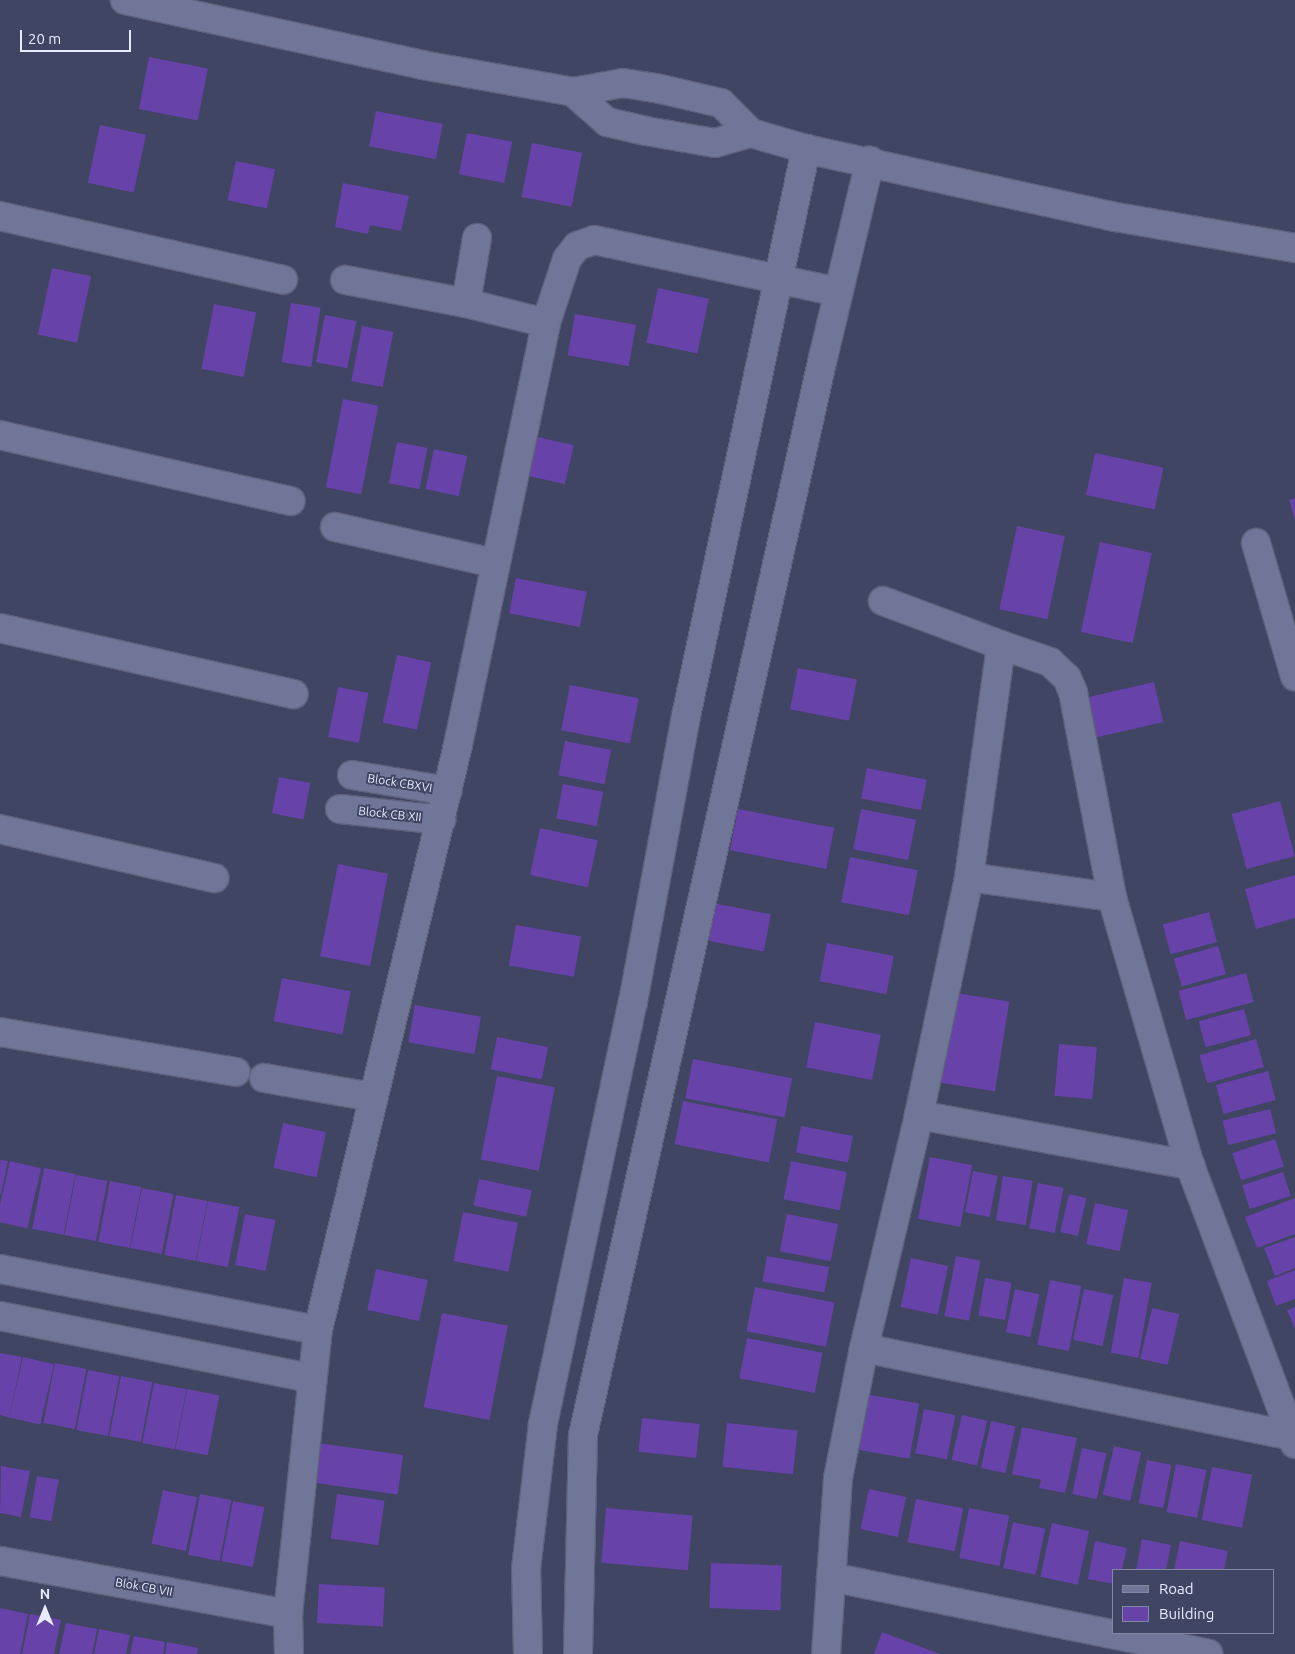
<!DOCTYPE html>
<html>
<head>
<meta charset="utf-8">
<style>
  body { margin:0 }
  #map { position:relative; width:1295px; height:1654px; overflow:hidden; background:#404563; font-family:Ubuntu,sans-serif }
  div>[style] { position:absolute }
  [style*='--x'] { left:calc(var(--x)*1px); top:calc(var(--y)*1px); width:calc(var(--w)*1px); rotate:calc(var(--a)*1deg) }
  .building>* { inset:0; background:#6742a8; transform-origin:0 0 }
  .roads { filter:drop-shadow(1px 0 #5d617a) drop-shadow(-1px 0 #5d617a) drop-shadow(0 1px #5d617a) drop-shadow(0 -1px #5d617a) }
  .street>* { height:28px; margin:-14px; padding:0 14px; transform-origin:14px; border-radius:14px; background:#707698 }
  span { translate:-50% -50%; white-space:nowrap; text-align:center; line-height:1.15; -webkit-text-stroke:4px #404563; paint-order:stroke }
  .street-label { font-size:12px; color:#e7ebfe }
  .legend { position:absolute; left:1112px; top:1569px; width:162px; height:65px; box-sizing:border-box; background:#404563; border:1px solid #8387a1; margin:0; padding:6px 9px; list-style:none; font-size:15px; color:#e7ebfe }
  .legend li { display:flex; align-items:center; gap:10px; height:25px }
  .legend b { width:25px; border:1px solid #8387a1 }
  .north { position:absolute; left:20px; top:1584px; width:50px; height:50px; -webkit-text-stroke:4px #404563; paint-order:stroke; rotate:0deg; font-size:14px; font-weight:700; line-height:20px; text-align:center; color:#e7ebfe }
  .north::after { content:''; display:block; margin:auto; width:18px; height:22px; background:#e7ebfe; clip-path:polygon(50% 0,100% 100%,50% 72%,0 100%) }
  .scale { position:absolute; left:20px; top:30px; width:111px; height:22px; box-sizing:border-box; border:2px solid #e7ebfe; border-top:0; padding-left:6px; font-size:15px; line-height:18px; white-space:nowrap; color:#e7ebfe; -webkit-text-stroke:4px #404563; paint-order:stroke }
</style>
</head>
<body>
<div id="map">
  <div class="building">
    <div style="left:149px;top:57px;width:60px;height:53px;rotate:11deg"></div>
    <div style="left:376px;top:111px;width:68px;height:36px;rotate:11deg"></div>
    <div style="left:100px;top:125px;width:47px;height:59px;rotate:12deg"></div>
    <div style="left:467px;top:133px;width:46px;height:42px;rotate:11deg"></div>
    <div style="left:532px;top:143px;width:51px;height:55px;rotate:11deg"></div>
    <div style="left:236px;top:161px;width:40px;height:40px;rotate:12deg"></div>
    <div style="clip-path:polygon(343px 183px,409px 196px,401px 231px,370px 225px,368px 234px,335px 227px)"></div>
    <div style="left:52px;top:268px;width:40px;height:68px;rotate:12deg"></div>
    <div style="left:658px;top:288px;width:52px;height:56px;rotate:12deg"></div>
    <div style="left:291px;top:303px;width:30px;height:60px;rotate:9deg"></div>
    <div style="left:214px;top:304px;width:43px;height:66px;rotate:11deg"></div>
    <div style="left:575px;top:314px;width:62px;height:42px;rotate:10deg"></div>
    <div style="left:325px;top:315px;width:32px;height:48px;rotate:11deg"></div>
    <div style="left:362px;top:326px;width:32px;height:56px;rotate:11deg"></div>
    <div style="left:343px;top:399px;width:36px;height:90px;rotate:11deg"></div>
    <div style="left:529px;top:435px;width:46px;height:40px;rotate:13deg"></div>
    <div style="left:397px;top:442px;width:31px;height:42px;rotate:11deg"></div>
    <div style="left:434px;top:449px;width:34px;height:41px;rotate:12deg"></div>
    <div style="left:1095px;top:453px;width:70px;height:43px;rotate:12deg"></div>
    <div style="clip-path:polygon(1295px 498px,1295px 520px,1289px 500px)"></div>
    <div style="left:1017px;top:526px;width:49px;height:85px;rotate:12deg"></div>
    <div style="left:1100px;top:542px;width:53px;height:92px;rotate:12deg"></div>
    <div style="left:516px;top:578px;width:72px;height:36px;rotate:11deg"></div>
    <div style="left:397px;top:655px;width:35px;height:69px;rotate:12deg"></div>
    <div style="left:798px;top:668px;width:60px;height:42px;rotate:11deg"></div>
    <div style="left:1154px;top:682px;width:41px;height:78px;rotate:77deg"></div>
    <div style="left:570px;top:685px;width:70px;height:46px;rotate:11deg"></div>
    <div style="left:338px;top:687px;width:31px;height:51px;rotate:11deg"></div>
    <div style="left:565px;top:741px;width:47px;height:35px;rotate:11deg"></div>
    <div style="left:867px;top:768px;width:61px;height:31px;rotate:11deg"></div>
    <div style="left:279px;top:777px;width:32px;height:37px;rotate:11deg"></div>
    <div style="left:563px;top:784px;width:41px;height:35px;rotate:11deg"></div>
    <div style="left:1280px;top:801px;width:57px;height:50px;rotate:75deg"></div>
    <div style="left:738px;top:809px;width:98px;height:42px;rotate:11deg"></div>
    <div style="left:861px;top:809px;width:56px;height:41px;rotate:11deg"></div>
    <div style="left:540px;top:828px;width:59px;height:48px;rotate:12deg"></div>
    <div style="left:850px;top:857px;width:69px;height:46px;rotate:11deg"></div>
    <div style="left:338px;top:864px;width:51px;height:94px;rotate:11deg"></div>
    <div style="clip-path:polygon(1295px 875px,1295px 918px,1256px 929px,1245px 889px)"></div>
    <div style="left:713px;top:903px;width:59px;height:38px;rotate:11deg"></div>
    <div style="left:1209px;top:912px;width:31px;height:48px;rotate:75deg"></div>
    <div style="left:516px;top:925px;width:66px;height:41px;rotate:10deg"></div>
    <div style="left:827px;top:943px;width:68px;height:39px;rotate:11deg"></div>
    <div style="left:1218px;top:946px;width:29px;height:46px;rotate:74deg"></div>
    <div style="left:1246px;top:973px;width:30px;height:70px;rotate:75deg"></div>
    <div style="left:282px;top:978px;width:70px;height:44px;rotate:11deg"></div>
    <div style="left:950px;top:992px;width:60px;height:91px;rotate:9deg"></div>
    <div style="left:415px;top:1005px;width:67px;height:38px;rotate:10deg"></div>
    <div style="left:1244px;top:1009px;width:27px;height:47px;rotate:75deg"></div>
    <div style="left:815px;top:1022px;width:67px;height:46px;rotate:11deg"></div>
    <div style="left:497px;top:1037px;width:52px;height:33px;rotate:11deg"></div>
    <div style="left:1256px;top:1039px;width:29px;height:59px;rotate:74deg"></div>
    <div style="left:1059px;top:1044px;width:38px;height:52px;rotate:5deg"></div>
    <div style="left:693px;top:1059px;width:101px;height:40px;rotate:11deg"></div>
    <div style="left:1268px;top:1071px;width:30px;height:54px;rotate:75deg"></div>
    <div style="left:497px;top:1076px;width:59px;height:85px;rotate:11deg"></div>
    <div style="left:683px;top:1101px;width:96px;height:44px;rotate:11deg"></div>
    <div style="left:1270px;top:1109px;width:25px;height:49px;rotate:76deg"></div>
    <div style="left:283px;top:1123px;width:44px;height:46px;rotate:12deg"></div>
    <div style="left:801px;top:1126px;width:53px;height:27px;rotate:11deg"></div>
    <div style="left:1275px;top:1139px;width:29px;height:45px;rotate:72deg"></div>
    <div style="left:930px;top:1157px;width:43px;height:63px;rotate:11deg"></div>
    <div style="clip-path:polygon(0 1160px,8px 1161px,1px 1195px,0 1194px)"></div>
    <div style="left:10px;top:1161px;width:32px;height:62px;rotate:13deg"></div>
    <div style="left:791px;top:1161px;width:57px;height:39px;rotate:11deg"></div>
    <div style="left:44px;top:1168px;width:32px;height:62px;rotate:11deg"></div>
    <div style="left:973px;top:1171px;width:25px;height:42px;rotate:11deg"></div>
    <div style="left:1283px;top:1172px;width:25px;height:43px;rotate:72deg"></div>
    <div style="left:76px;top:1175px;width:32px;height:61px;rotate:11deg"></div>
    <div style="left:1003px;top:1176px;width:30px;height:45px;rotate:9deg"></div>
    <div style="left:479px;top:1179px;width:54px;height:27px;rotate:12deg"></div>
    <div style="left:110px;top:1181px;width:32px;height:62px;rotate:11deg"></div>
    <div style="left:1038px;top:1183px;width:26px;height:46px;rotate:11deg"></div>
    <div style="left:142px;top:1188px;width:32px;height:61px;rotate:11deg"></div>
    <div style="left:1069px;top:1194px;width:18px;height:39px;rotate:13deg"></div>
    <div style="left:176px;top:1195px;width:32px;height:61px;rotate:11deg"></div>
    <div style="clip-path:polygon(1295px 1198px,1295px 1234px,1257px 1248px,1245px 1217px)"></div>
    <div style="left:208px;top:1201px;width:32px;height:61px;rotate:11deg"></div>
    <div style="left:1095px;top:1203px;width:34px;height:42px;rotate:12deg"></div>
    <div style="left:463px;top:1212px;width:56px;height:50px;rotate:11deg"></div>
    <div style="left:245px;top:1214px;width:31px;height:52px;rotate:11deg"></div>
    <div style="left:787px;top:1214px;width:52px;height:38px;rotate:11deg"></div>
    <div style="clip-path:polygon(1295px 1237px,1295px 1268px,1275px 1276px,1264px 1248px)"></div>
    <div style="left:767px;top:1256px;width:63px;height:26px;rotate:10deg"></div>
    <div style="left:956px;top:1256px;width:25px;height:61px;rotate:11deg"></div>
    <div style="left:911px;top:1258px;width:38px;height:50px;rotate:12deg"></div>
    <div style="left:376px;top:1269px;width:53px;height:42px;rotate:12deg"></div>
    <div style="clip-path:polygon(1295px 1270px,1295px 1299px,1276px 1306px,1267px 1281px)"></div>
    <div style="left:985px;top:1278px;width:27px;height:38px;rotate:10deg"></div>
    <div style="left:1124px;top:1278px;width:28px;height:76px;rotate:10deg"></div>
    <div style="left:1050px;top:1280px;width:32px;height:66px;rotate:11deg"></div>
    <div style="left:755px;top:1287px;width:81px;height:45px;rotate:11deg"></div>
    <div style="left:1015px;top:1289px;width:25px;height:44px;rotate:12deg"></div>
    <div style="left:1084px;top:1289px;width:30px;height:52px;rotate:12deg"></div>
    <div style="clip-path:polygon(1295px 1307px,1295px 1329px,1287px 1310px)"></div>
    <div style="left:1152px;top:1308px;width:28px;height:52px;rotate:13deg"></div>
    <div style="left:442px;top:1313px;width:67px;height:96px;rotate:11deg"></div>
    <div style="left:747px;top:1338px;width:77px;height:41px;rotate:11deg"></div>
    <div style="clip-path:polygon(0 1353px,22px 1357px,9px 1418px,0 1415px)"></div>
    <div style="left:23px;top:1357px;width:32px;height:62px;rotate:13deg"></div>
    <div style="left:55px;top:1363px;width:32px;height:61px;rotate:11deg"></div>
    <div style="left:88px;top:1370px;width:32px;height:61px;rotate:11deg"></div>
    <div style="left:121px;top:1376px;width:32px;height:61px;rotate:11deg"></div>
    <div style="left:154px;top:1383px;width:33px;height:61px;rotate:11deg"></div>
    <div style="left:187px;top:1389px;width:33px;height:61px;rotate:11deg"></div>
    <div style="left:865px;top:1394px;width:55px;height:56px;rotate:10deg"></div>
    <div style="left:924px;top:1409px;width:32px;height:45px;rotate:11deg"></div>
    <div style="left:962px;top:1415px;width:26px;height:46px;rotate:13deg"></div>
    <div style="left:642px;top:1418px;width:58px;height:34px;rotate:6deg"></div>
    <div style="left:991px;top:1421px;width:25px;height:48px;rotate:12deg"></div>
    <div style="left:727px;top:1423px;width:71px;height:44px;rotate:6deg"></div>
    <div style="clip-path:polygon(1022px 1427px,1077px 1438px,1065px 1493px,1039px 1488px,1041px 1480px,1012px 1474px)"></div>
    <div style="left:318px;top:1443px;width:86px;height:40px;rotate:8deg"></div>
    <div style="left:1114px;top:1446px;width:28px;height:50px;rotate:13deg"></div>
    <div style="left:1082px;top:1448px;width:25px;height:47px;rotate:12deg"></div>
    <div style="left:1147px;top:1460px;width:25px;height:44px;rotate:11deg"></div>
    <div style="left:1176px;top:1464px;width:31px;height:49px;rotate:11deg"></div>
    <div style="clip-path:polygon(1px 1466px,30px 1471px,21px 1517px,0 1513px)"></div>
    <div style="left:1212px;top:1467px;width:41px;height:54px;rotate:11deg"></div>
    <div style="left:37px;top:1476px;width:22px;height:42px;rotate:10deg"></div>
    <div style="left:869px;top:1489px;width:38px;height:41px;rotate:12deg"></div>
    <div style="left:163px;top:1490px;width:35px;height:55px;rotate:12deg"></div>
    <div style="left:200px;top:1494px;width:32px;height:62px;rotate:11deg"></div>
    <div style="left:337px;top:1494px;width:48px;height:45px;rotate:8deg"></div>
    <div style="left:916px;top:1499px;width:48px;height:44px;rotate:11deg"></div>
    <div style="left:233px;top:1501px;width:32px;height:61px;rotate:11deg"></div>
    <div style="left:606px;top:1508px;width:87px;height:55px;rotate:5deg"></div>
    <div style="left:969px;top:1508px;width:41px;height:51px;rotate:11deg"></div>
    <div style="left:1013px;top:1522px;width:33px;height:47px;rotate:12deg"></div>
    <div style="left:1052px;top:1523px;width:38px;height:55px;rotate:12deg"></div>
    <div style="clip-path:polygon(1142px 1539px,1171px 1545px,1166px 1570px,1136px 1570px)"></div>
    <div style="clip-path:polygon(1095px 1541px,1127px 1548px,1122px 1570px,1114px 1570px,1114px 1584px,1088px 1579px)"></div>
    <div style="clip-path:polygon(1180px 1541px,1228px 1551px,1224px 1570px,1174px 1570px)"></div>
    <div style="left:711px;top:1563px;width:71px;height:45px;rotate:2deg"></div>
    <div style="left:319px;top:1584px;width:66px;height:39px;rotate:3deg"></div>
    <div style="clip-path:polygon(0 1608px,28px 1614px,20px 1654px,0 1654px)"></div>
    <div style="clip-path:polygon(30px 1614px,61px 1620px,54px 1654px,22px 1654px)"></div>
    <div style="clip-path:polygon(66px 1623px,97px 1629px,92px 1654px,59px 1654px)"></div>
    <div style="clip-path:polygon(99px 1629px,130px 1635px,126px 1654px,94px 1654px)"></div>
    <div style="clip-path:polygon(882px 1632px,940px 1654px,874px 1654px)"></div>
    <div style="clip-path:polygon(134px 1636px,165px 1642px,163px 1654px,130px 1654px)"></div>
    <div style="clip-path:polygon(167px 1642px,198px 1648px,197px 1654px,165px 1654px)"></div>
  </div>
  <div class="roads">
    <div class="street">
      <div style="--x:125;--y:0;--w:304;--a:12.3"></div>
      <div style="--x:422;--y:65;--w:153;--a:10.1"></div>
      <div style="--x:573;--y:92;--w:51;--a:-10.2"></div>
      <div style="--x:623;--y:83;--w:33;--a:9"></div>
      <div style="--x:656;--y:88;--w:67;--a:13"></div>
      <div style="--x:721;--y:103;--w:42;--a:45"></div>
      <div style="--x:751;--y:133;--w:57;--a:16.2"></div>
      <div style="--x:806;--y:149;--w:311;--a:12.4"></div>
      <div style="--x:1110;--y:216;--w:188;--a:9.8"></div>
      <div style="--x:573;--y:92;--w:45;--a:41.4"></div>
      <div style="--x:607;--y:122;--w:40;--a:13"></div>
      <div style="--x:646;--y:131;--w:70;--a:9.9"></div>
      <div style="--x:715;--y:143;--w:37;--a:-16"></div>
      <div style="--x:0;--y:216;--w:290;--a:12.7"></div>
      <div style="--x:466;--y:303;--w:66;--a:-80.4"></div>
      <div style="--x:546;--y:323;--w:67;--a:-71.8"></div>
      <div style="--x:567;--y:259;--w:16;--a:-52"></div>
      <div style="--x:577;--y:246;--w:18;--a:-19"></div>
      <div style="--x:594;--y:240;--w:250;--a:12"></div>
      <div style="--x:0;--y:435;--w:298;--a:12.8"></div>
      <div style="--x:335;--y:527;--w:163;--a:12.8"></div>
      <div style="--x:1256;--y:543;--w:139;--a:73.7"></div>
      <div style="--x:883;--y:601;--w:126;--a:20.4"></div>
      <div style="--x:0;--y:628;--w:301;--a:12.7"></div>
      <div style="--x:352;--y:775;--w:97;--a:9.5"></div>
      <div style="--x:340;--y:809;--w:102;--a:6.2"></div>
      <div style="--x:0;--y:829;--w:220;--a:12.9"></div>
      <div style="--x:969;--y:877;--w:144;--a:8"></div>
      <div style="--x:0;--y:1032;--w:239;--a:9.6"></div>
      <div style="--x:264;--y:1078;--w:110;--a:10"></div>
      <div style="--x:919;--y:1115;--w:276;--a:10.5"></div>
      <div style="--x:0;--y:1269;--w:324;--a:10.9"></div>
      <div style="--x:0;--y:1316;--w:316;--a:11.3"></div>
      <div style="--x:864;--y:1348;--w:437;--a:11.6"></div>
      <div style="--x:0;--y:1561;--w:293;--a:10.4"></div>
      <div style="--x:831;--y:1577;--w:385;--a:11.5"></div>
      <div style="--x:289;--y:1654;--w:40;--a:-91.4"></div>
      <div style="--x:288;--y:1614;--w:286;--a:-84"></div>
      <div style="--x:318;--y:1330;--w:602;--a:-76.54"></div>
      <div style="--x:458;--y:745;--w:431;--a:-78.2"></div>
      <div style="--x:546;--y:323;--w:82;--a:-166"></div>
      <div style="--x:466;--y:303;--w:123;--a:-169.2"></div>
      <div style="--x:528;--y:1654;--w:85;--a:-91.3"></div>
      <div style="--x:526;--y:1569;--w:146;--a:-83.3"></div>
      <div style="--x:543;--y:1424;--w:431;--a:-78"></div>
      <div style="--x:633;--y:1002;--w:291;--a:-79.5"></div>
      <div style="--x:686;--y:716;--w:580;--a:-78.05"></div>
      <div style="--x:578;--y:1654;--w:219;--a:-88.7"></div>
      <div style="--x:583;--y:1435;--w:1103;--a:-77.44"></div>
      <div style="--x:823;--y:358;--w:203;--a:-76.6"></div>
      <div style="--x:826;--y:1654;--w:176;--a:-86.1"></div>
      <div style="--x:838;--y:1478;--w:133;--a:-78.7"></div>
      <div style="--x:864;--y:1348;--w:239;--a:-76.7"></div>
      <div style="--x:919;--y:1115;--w:243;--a:-78.1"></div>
      <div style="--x:969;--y:877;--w:234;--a:-82.1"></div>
      <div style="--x:1001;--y:645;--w:52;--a:19.1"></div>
      <div style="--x:1050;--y:662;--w:23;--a:43"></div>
      <div style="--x:1067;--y:678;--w:15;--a:67"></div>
      <div style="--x:1073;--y:692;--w:209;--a:79.2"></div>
      <div style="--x:1112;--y:897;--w:279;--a:73.8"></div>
      <div style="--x:1190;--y:1165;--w:298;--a:69.4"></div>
    </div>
  </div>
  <div class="street-label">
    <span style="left:400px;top:783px;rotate:9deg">Block CBXVI</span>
    <span style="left:390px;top:814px;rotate:6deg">Block CB XII</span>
    <span style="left:144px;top:1587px;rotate:10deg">Blok CB VII</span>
  </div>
  <ul class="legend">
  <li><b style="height:6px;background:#707698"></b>Road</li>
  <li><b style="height:14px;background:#6742a8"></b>Building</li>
  </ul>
  <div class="north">N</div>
  <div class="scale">20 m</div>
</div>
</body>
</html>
